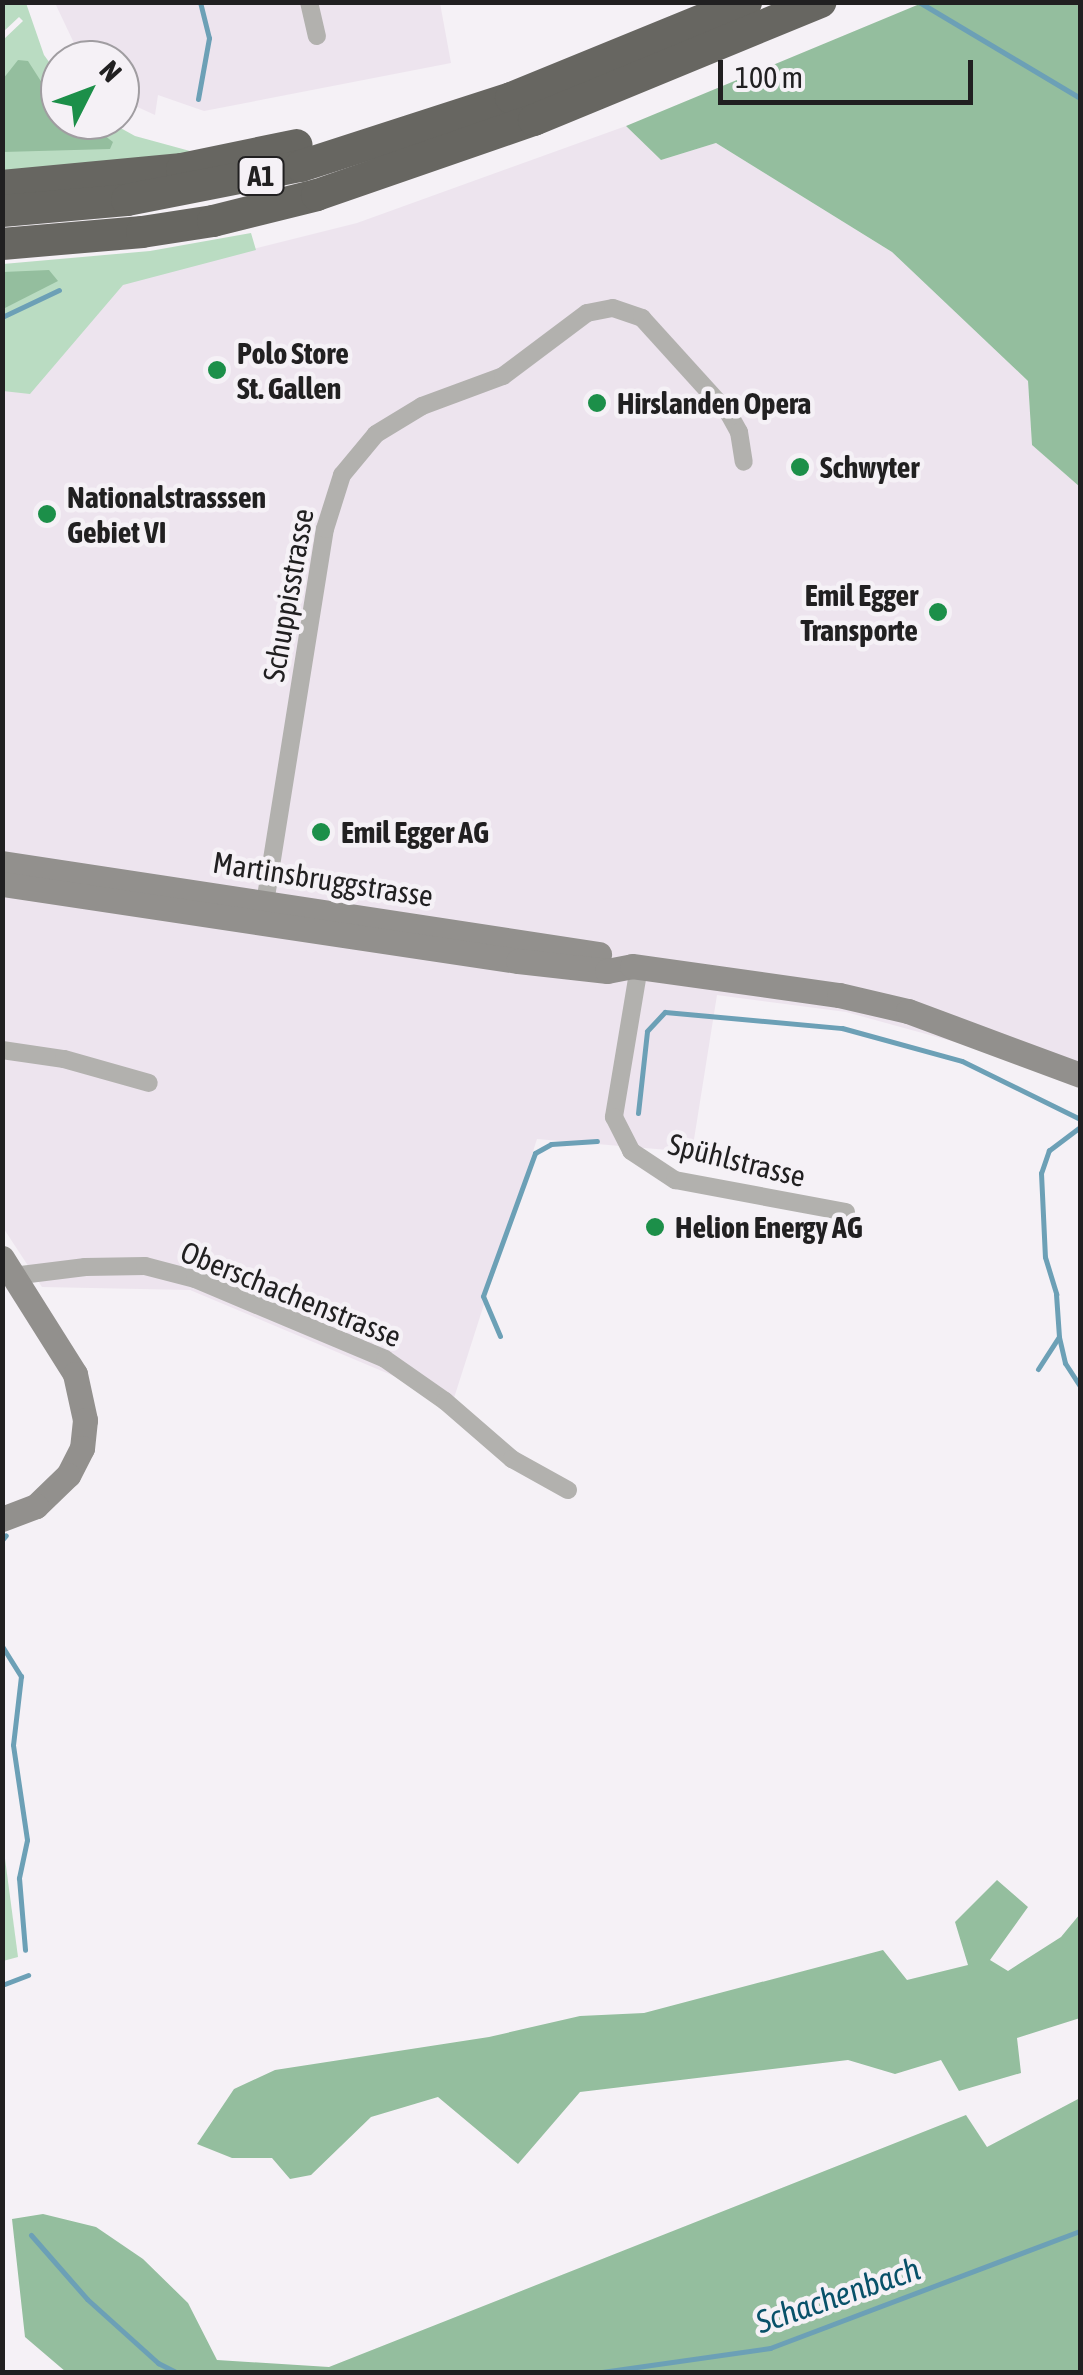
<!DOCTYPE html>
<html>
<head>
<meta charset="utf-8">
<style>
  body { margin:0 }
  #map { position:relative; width:1083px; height:2375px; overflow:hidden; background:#f5f1f6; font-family:"Asap Condensed",sans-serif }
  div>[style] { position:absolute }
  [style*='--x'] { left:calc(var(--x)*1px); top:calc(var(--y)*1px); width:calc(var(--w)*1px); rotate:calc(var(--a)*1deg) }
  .built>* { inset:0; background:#ede4ee }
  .green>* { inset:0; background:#badcc2 }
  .forest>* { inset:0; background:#94be9e }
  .stream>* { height:5px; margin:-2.5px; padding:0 2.5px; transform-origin:2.5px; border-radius:2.5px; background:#6ca0b6 }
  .street>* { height:18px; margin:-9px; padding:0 9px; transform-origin:9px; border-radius:9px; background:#b2b1ae }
  .secondary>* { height:25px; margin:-12.5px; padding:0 12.5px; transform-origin:12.5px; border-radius:12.5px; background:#92908d }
  .highway>* { height:32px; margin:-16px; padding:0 16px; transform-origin:16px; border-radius:16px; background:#676661 }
  .dots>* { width:28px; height:28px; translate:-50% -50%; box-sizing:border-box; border:5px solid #f5f1f6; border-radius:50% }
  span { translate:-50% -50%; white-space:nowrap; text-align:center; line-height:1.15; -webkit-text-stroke:9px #f5f1f6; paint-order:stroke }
  .shield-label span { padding:2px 8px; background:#f5f1f6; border:2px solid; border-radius:8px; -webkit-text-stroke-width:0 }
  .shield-label { font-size:28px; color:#212021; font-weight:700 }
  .poi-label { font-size:30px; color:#212021; font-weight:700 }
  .left { translate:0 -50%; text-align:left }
  .right { translate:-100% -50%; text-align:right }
  .street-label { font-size:30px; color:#212021 }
  .water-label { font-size:32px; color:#085169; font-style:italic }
  .frame { position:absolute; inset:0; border:5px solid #212021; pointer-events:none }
  .north { position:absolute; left:40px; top:40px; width:100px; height:100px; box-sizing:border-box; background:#f5f1f6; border:2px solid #a09da1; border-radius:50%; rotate:48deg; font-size:28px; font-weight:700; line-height:40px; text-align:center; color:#212021 }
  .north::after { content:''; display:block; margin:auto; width:35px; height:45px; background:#1c8f49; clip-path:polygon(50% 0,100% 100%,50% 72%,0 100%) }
  .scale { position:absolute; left:718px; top:60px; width:255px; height:45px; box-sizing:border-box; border:5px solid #212021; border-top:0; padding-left:12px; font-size:30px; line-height:35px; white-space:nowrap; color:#212021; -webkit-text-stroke:8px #f5f1f6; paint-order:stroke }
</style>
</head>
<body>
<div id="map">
  <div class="built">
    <div style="clip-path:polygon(55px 3px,440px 3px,451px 63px,204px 111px,158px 95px,155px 115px,120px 99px,120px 60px,82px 60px)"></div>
    <div style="clip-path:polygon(626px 126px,661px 160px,716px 143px,892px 252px,1028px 381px,1032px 445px,1080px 487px,1080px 1086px,966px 1045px,846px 1012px,717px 995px,692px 1152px,537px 1139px,453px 1401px,190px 1290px,42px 1287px,2px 1226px,2px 383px,121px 282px,357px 223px)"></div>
  </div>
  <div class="green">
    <div style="clip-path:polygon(3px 3px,26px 3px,44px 55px,60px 77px,60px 120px,106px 120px,135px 136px,190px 151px,190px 155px,3px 174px,3px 40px,23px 21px,19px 17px,3px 32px)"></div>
    <div style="clip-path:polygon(251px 233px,256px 250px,123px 285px,30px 394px,3px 391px,3px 264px,150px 251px)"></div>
    <div style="clip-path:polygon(2px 1836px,18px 1957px,3px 1961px,2px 1961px)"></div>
  </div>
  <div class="forest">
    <div style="clip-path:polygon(922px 3px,1080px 3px,1080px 487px,1032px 445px,1028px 381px,892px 252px,716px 143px,661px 160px,626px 126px)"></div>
    <div style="clip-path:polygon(18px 60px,28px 61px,60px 111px,60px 120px,92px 126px,113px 142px,110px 149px,3px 152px,3px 79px)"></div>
    <div style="clip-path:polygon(49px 270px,58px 281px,3px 309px,3px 272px)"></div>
    <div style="clip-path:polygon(997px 1880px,1028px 1907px,990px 1960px,1008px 1971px,1061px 1937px,1080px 1914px,1080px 2018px,1017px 2038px,1021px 2073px,959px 2091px,941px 2060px,895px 2074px,848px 2060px,580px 2092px,518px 2164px,438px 2097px,371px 2117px,311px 2175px,290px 2179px,272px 2158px,232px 2158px,197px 2144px,234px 2089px,275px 2070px,489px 2037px,580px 2016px,644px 2013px,883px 1950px,907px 1980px,968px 1965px,955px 1922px)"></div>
    <div style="clip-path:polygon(1080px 2098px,1080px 2372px,66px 2372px,25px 2337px,12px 2219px,43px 2214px,96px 2227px,143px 2259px,188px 2303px,217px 2360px,329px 2367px,966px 2115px,987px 2147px)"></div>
  </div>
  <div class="stream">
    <div style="--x:919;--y:2;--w:187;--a:30.8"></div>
    <div style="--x:198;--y:99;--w:62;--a:-79.8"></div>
    <div style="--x:209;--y:38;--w:37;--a:-104"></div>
    <div style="--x:2;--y:317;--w:63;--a:-25.3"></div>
    <div style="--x:638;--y:1113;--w:82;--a:-83.7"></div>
    <div style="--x:647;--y:1031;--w:26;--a:-47"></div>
    <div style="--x:665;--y:1012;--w:178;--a:5.2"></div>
    <div style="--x:842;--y:1028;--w:124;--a:15.4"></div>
    <div style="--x:962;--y:1061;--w:131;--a:26.2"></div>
    <div style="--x:1080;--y:1127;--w:39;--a:143"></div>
    <div style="--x:1049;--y:1150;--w:24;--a:109"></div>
    <div style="--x:1041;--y:1173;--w:84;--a:87.3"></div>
    <div style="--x:1045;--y:1257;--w:39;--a:73"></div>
    <div style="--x:1056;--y:1294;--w:43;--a:86"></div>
    <div style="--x:1059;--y:1337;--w:27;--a:77"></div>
    <div style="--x:1065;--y:1363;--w:27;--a:57"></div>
    <div style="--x:500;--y:1336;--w:43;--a:-113"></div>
    <div style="--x:483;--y:1296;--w:152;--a:-70"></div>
    <div style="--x:535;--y:1153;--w:18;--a:-29"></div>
    <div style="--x:551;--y:1144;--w:46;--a:-3.7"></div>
    <div style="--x:1038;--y:1369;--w:37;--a:-57"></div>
    <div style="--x:2;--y:1540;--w:6;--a:-51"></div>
    <div style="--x:2;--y:1646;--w:36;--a:58"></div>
    <div style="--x:21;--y:1676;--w:69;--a:96.6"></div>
    <div style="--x:13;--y:1745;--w:96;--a:81.6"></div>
    <div style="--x:27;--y:1840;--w:39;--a:102"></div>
    <div style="--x:19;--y:1878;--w:72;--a:85.2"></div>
    <div style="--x:2;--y:1985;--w:28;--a:-21"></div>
    <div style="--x:31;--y:2235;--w:85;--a:48.8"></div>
    <div style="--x:87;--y:2299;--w:96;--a:42"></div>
    <div style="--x:158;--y:2363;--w:20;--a:27"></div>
    <div style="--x:602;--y:2372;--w:170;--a:-8.1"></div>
    <div style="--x:770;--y:2348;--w:331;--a:-20.7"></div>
  </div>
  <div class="street">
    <div style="--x:309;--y:2;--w:35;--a:77"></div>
    <div style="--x:265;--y:903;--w:379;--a:-80.9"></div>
    <div style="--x:325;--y:529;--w:57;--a:-72.5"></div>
    <div style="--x:342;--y:475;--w:53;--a:-50.3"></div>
    <div style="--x:376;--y:434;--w:54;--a:-31.3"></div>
    <div style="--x:422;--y:406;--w:86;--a:-20.3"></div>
    <div style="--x:503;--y:376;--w:105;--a:-36.9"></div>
    <div style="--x:587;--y:313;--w:26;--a:-11"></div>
    <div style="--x:613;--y:308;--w:31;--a:19"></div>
    <div style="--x:642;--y:318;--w:130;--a:47.8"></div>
    <div style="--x:729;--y:414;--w:21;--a:61"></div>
    <div style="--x:739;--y:432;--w:30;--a:81"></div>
    <div style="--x:639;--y:967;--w:152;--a:99.5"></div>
    <div style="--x:614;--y:1117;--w:38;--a:63"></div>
    <div style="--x:631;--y:1151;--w:53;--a:33.4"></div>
    <div style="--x:675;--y:1180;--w:174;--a:10.6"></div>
    <div style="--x:2;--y:1050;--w:63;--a:8.3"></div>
    <div style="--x:64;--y:1059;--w:88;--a:15.8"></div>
    <div style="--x:13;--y:1276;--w:73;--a:-7.1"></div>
    <div style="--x:85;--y:1267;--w:60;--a:-1"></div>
    <div style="--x:145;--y:1266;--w:52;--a:14.6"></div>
    <div style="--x:195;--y:1279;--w:206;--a:22.8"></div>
    <div style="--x:385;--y:1359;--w:73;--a:35"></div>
    <div style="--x:445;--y:1401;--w:89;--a:40.9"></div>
    <div style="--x:512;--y:1459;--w:64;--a:29"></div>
  </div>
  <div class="secondary">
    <div style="--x:2;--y:863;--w:604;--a:8.67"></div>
    <div style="--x:2;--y:884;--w:522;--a:8.49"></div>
    <div style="--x:518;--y:961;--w:90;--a:6.4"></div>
    <div style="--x:607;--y:971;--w:25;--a:-11"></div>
    <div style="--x:632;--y:966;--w:209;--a:8"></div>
    <div style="--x:839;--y:995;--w:71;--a:13.1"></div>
    <div style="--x:908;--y:1011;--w:184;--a:20.4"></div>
    <div style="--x:2;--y:1258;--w:137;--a:57.8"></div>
    <div style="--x:75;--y:1374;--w:47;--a:77.7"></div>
    <div style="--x:85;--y:1420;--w:28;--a:96"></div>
    <div style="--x:82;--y:1448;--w:30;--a:117"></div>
    <div style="--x:68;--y:1475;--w:45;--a:135.9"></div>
    <div style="--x:36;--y:1506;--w:36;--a:159"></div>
  </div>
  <div class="highway">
    <div style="--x:2;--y:186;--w:181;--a:-5.4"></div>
    <div style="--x:182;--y:169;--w:117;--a:-11.8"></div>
    <div style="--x:2;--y:211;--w:125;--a:-5"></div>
    <div style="--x:127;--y:200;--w:177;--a:-11.1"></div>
    <div style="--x:301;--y:166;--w:221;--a:-17.9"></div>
    <div style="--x:511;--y:98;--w:254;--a:-22.2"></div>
    <div style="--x:2;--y:244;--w:141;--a:-4.9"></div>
    <div style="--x:142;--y:232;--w:72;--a:-8.8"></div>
    <div style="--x:213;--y:221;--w:107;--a:-14"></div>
    <div style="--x:317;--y:195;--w:230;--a:-19.1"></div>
    <div style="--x:534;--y:120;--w:310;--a:-22.4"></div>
  </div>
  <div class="dots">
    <div style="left:217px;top:370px;background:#1c8f49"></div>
    <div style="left:597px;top:403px;background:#1c8f49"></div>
    <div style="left:800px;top:467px;background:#1c8f49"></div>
    <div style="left:47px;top:514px;background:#1c8f49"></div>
    <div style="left:938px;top:612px;background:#1c8f49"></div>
    <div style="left:321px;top:832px;background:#1c8f49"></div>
    <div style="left:655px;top:1227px;background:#1c8f49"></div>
  </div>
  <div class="shield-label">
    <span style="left:261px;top:176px">A1</span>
  </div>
  <div class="poi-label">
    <span class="left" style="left:237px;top:370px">Polo Store<br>St. Gallen</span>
    <span class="left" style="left:617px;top:403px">Hirslanden Opera</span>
    <span class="left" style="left:820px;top:467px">Schwyter</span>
    <span class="left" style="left:67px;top:514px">Nationalstrasssen<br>Gebiet VI</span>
    <span class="right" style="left:918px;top:612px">Emil Egger<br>Transporte</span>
    <span class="left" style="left:341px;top:832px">Emil Egger AG</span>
    <span class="left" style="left:675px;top:1227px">Helion Energy AG</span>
  </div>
  <div class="street-label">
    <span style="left:288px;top:595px;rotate:-80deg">Schuppisstrasse</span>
    <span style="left:323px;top:879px;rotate:9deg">Martinsbruggstrasse</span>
    <span style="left:737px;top:1160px;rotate:14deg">Spühlstrasse</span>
    <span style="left:291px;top:1294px;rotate:22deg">Oberschachenstrasse</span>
  </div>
  <div class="water-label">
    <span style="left:838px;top:2296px;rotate:-19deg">Schachenbach</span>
  </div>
  <div class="frame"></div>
  <div class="north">N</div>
  <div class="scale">100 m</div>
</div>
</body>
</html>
